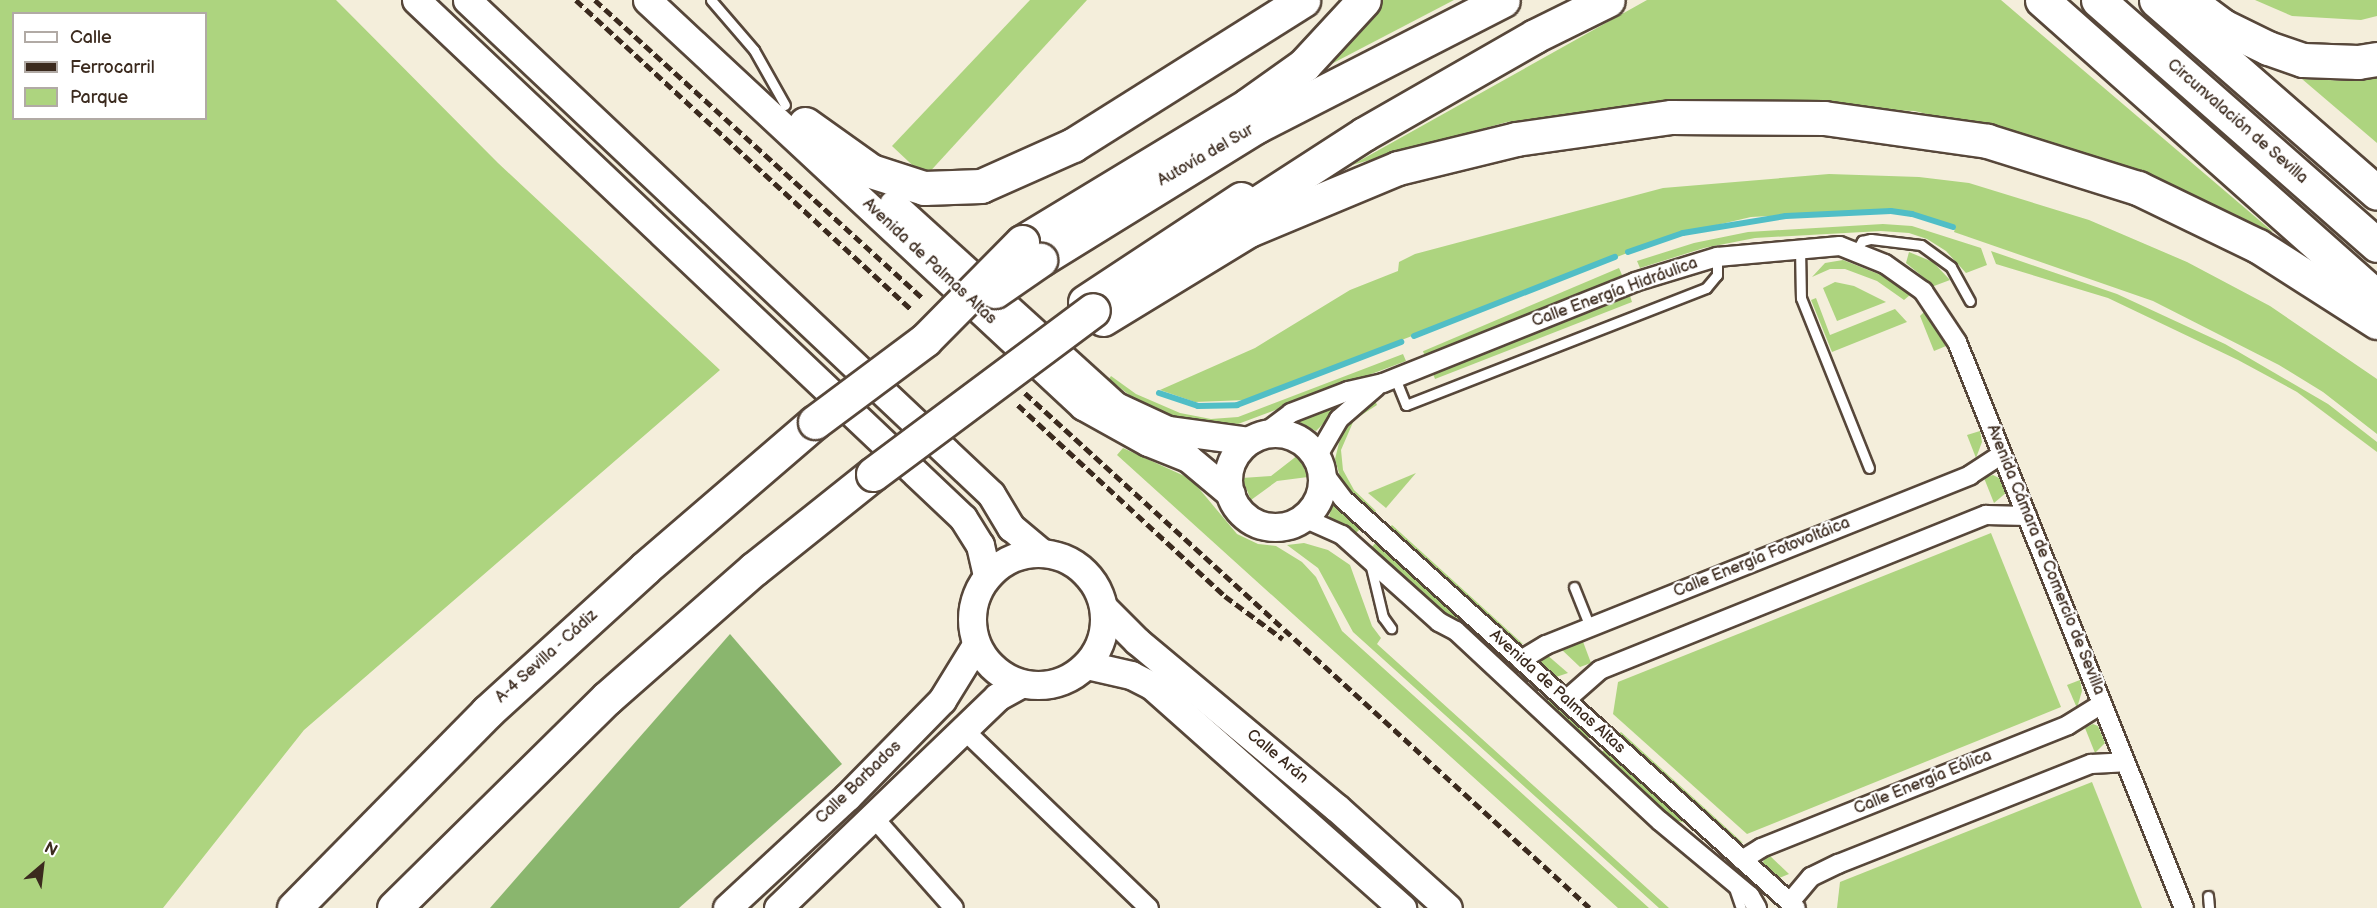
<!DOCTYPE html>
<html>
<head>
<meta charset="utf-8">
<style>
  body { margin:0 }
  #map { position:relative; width:2377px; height:908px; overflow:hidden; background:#f4eedb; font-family:"Balsamiq Sans",sans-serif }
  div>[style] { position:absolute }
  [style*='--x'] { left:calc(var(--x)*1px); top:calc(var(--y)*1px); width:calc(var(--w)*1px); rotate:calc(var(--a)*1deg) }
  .green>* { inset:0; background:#add47f; transform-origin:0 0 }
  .forest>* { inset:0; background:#8ab66e }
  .stream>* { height:6px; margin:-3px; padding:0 3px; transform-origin:3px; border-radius:3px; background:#50bec6 }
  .roads { filter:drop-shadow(2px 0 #57473a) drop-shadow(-2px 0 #57473a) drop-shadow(0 2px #57473a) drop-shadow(0 -2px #57473a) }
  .lane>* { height:9px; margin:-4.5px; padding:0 4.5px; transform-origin:4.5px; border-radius:4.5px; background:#fff }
  .street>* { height:18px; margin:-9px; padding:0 9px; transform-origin:9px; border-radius:9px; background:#fff }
  .secondary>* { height:27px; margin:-13.5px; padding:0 13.5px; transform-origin:13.5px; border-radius:13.5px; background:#fff }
  .secondary>.ring { margin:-13.5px; padding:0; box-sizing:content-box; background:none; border:27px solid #fff; border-radius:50% }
  .highway>* { height:33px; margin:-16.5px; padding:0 16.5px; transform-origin:16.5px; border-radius:16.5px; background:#fff }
  .rail>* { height:4.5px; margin-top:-2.25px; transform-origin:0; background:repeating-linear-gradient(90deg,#3b2a1e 0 9px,transparent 0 13.5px) }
  .bridges { filter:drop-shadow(2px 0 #57473a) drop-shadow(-2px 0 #57473a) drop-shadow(0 2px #57473a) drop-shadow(0 -2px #57473a) }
  .highway-bridge>* { height:33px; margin:-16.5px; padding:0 16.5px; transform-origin:16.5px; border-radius:16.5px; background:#fff }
  span { translate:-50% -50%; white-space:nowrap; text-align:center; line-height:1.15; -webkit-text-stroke:4.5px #fff; paint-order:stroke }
  .street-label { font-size:16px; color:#3b2a1e }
  .legend { position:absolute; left:12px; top:12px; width:195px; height:108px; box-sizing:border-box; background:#fff; border:2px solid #b1aaa5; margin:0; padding:8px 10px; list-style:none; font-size:18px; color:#3b2a1e }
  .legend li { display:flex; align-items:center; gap:12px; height:30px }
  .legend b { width:30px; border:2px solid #b1aaa5 }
  .north { position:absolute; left:12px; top:836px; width:60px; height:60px; -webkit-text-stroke:4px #fff; paint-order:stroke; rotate:28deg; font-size:16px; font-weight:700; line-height:24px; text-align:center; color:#3b2a1e }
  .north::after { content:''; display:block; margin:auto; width:21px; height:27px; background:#3b2a1e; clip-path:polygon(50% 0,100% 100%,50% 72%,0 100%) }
</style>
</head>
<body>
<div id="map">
  <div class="green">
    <div style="clip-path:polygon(evenodd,0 0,336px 0,498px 163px,720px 370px,304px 730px,163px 908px,0 908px,0 0,14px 14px,206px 14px,206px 118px,14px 118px,14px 14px)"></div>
    <div style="clip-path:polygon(1030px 0,1087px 0,925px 177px,892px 146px)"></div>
    <div style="clip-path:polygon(1383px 0,1454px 0,1314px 73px)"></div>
    <div style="clip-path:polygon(1647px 0,2001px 0,2273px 232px,2107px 161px,1915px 111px,1668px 102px,1507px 122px,1352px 165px)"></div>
    <div style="clip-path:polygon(2255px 0,2377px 0,2377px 16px,2361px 20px,2292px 16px)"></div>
    <div style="clip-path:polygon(2377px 76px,2377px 143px,2302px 79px,2352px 81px)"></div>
    <div style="clip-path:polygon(1829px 174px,1919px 177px,1969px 183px,2089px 220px,2187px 262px,2270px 306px,2377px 379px,2377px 434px,2323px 392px,2279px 365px,2153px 301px,1954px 232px,1956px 226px,1894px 209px,1751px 217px,1674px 235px,1246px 400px,1195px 402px,1160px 390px,1255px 348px,1350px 290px,1398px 271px,1399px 262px,1415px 254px,1663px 188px)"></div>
    <div style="clip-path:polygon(1883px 224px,1912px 226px,1981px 248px,1987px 265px,1966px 273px,1946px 251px,1927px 239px,1909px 233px,1881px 231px,1755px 238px,1704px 248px,1640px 268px,1637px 261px,1694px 243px,1748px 232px)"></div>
    <div style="clip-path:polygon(1991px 251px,2117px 294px,2225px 344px,2328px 404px,2377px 442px,2377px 452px,2297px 392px,2238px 360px,2108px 298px,1996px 264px)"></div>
    <div style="clip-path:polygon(1909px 252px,1933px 262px,1950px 280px,1934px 286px,1906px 263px)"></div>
    <div style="clip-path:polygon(1843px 260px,1881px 275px,1910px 295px,1904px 300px,1877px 281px,1845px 269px,1830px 269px,1812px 277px,1825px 263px)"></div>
    <div style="left:1619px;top:268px;width:8px;height:213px;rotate:67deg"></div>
    <div style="clip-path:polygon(1835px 282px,1854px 286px,1886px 302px,1837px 321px,1823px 288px)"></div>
    <div style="clip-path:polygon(1630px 296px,1632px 302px,1435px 379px,1433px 374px)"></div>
    <div style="clip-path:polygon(1816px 298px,1830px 335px,1895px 309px,1907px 322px,1832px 352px,1811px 300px)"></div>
    <div style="clip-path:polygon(1925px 311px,1946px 346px,1934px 351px,1920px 316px)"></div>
    <div style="clip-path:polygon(1403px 354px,1406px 361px,1238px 424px,1174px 419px,1138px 402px,1109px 379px,1111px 376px,1136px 394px,1180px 413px,1211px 419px,1238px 417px)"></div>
    <div style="clip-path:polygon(1350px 397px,1316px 431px,1295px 420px)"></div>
    <div style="clip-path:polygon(1374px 398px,1377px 405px,1354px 420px,1341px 450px,1343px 470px,1354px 490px,1376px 511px,1371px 516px,1342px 484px,1335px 459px,1343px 427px)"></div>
    <div style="clip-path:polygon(1980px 431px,1982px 442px,1976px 458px,1967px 435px)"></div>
    <div style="clip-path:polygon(1123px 448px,1191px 479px,1237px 534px,1258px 544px,1276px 546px,1302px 562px,1316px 577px,1342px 631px,1649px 908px,1618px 908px,1117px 455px)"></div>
    <div style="clip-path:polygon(1298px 455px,1308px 477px,1277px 481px,1251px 500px,1242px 478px,1271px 476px)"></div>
    <div style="clip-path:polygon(1416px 473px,1386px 508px,1368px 493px)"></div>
    <div style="clip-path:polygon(1993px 475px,2001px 479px,2007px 492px,1994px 503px,1984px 478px)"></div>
    <div style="clip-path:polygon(1332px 506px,1340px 506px,1363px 526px,1354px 535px,1329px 517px)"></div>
    <div style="clip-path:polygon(1392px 525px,1523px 644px,1514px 643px,1387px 530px)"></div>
    <div style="clip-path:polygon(1991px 533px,2061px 707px,1747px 834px,1613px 714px,1618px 682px)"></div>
    <div style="clip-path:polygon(1378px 540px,1529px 677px,1528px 678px,1464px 624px,1443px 615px,1370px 549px)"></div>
    <div style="clip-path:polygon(1304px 543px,1328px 550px,1350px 565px,1372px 626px,1381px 638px,1377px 644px,1669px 908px,1659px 908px,1353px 632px,1318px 568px,1287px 545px)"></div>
    <div style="clip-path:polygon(1582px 639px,1591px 663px,1580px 667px,1560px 648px)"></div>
    <div style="clip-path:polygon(1546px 654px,1568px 673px,1553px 678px,1539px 665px)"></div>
    <div style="clip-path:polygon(2080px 680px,2082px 691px,2077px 708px,2067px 685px)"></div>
    <div style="clip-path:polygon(1551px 698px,1592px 733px,1584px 743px,1545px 703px)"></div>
    <div style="clip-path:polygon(2093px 724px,2098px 726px,2105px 743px,2095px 753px,2085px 728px)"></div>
    <div style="clip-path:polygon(1621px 732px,1743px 843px,1734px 841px,1616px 736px)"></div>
    <div style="clip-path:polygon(1607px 746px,1748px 874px,1747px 876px,1685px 823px,1669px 818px,1599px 756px)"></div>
    <div style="clip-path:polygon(2092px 782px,2142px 908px,1837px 908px,1840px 882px)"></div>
    <div style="clip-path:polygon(1768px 854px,1789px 874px,1777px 879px,1761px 865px)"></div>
  </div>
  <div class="forest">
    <div style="clip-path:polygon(730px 634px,842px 764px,679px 908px,490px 908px)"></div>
  </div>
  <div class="stream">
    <div style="--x:1628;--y:252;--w:58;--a:-19.1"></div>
    <div style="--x:1683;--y:233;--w:104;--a:-9.4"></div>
    <div style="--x:1786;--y:216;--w:105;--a:-2.7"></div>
    <div style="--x:1891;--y:211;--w:21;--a:8"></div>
    <div style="--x:1912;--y:214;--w:43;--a:17.6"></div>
    <div style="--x:1414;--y:336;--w:216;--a:-21.5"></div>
    <div style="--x:1159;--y:393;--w:41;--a:18.4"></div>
    <div style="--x:1198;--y:406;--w:39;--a:-1"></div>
    <div style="--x:1237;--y:405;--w:176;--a:-21"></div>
  </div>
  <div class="roads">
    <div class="lane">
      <div style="--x:711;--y:0;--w:66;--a:49.3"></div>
      <div style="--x:754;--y:50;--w:63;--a:60.6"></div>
      <div style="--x:1800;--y:248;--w:50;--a:88.9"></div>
      <div style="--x:1801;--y:298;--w:183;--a:68.2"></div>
      <div style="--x:1856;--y:251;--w:12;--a:-59"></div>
      <div style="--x:1862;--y:241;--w:9;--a:-13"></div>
      <div style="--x:1871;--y:239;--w:50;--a:6.8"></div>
      <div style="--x:1921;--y:245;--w:37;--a:36"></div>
      <div style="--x:1951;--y:267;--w:39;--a:61"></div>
      <div style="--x:1395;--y:378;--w:29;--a:68"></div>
      <div style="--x:1406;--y:405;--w:322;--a:-21.3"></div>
      <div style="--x:1706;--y:288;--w:17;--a:-50"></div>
      <div style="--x:1717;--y:275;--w:18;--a:-90"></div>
      <div style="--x:1370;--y:563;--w:56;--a:76.5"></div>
      <div style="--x:1383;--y:617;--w:14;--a:54"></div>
      <div style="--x:1574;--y:587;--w:43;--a:68.2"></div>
      <div style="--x:1734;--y:888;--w:21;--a:71"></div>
      <div style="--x:2208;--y:896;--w:12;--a:85"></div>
    </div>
    <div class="street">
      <div style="--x:1262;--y:435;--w:36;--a:-37"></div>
      <div style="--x:1291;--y:413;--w:61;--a:-21.1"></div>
      <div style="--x:1348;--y:391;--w:36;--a:-13"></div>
      <div style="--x:1383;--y:383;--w:271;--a:-21.8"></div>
      <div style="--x:1635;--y:282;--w:86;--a:-17"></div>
      <div style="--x:1717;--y:257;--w:123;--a:-5.1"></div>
      <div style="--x:1840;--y:246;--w:48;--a:21.8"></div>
      <div style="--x:1885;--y:264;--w:47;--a:35.4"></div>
      <div style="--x:1923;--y:291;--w:61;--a:56.3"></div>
      <div style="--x:1957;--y:342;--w:610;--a:68.15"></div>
      <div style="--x:1317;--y:457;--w:44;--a:-59.9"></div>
      <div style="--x:1339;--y:419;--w:49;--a:-40.9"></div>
      <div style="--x:1322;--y:471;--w:35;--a:53"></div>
      <div style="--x:1343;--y:499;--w:610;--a:42.08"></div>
      <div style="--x:1304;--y:518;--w:42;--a:24.1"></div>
      <div style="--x:1342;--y:535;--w:130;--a:41.9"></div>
      <div style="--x:1439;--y:622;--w:19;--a:28"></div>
      <div style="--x:1456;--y:631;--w:279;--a:43"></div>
      <div style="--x:1660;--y:821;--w:117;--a:39.8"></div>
      <div style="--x:1750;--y:896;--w:14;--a:60"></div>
      <div style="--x:1521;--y:660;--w:29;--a:-31"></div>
      <div style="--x:1546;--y:645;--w:457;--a:-21.8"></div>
      <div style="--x:1970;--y:475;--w:38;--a:-33"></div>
      <div style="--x:1566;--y:700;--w:45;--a:-41.4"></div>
      <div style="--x:1600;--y:670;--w:416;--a:-21.9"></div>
      <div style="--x:1986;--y:515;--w:41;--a:1.4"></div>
      <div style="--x:963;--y:729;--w:258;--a:43.9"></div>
      <div style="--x:874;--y:818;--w:120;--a:48.4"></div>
      <div style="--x:1742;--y:860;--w:22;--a:-32"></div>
      <div style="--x:1761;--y:848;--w:331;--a:-21.8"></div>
      <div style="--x:2068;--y:725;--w:40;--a:-32"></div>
      <div style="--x:1790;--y:902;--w:33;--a:-50"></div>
      <div style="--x:1811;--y:877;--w:30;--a:-26"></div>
      <div style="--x:1838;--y:864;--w:272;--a:-21.6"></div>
      <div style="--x:2091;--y:764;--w:34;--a:-3"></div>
    </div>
    <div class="secondary">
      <div style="--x:416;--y:0;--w:753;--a:43.44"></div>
      <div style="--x:963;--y:518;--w:32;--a:58"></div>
      <div style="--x:980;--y:545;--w:31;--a:77"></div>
      <div style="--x:467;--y:0;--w:720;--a:43.31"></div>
      <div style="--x:991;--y:494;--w:39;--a:59"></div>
      <div style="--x:1011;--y:527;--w:39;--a:40"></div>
      <div style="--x:647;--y:0;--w:596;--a:42.96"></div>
      <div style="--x:1083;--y:406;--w:74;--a:29"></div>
      <div style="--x:1148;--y:442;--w:43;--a:21.8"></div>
      <div style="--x:1188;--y:458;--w:56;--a:39.9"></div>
      <div style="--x:893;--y:204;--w:301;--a:42.2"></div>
      <div style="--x:1116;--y:406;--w:57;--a:24.8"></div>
      <div style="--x:1168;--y:430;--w:81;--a:7.8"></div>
      <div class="ring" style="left:1228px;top:433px;width:67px;height:67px"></div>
      <div class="ring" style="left:972px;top:553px;width:105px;height:105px"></div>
      <div style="--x:1104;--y:608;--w:47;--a:45"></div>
      <div style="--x:1137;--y:641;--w:261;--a:39.9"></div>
      <div style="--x:1337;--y:808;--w:149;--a:42"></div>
      <div style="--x:1087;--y:665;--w:45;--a:12.8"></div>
      <div style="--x:1131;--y:675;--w:22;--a:27"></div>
      <div style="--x:1151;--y:685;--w:336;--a:41.6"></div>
      <div style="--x:727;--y:908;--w:163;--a:-42.8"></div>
      <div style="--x:847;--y:797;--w:136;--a:-45.6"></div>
      <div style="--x:942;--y:700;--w:65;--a:-58.3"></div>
      <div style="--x:778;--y:908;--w:304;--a:-43.9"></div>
      <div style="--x:997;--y:697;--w:26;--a:-29"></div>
    </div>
    <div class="highway">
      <div style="--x:2042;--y:0;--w:448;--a:41.6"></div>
      <div style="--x:2098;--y:0;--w:371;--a:41.3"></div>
      <div style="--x:2156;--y:0;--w:293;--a:41.1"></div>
      <div style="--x:2188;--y:0;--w:44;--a:36.6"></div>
      <div style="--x:2223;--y:26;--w:50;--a:26.1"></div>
      <div style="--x:2268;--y:48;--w:37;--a:19"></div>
      <div style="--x:2303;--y:60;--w:55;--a:2.1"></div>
      <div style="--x:2358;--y:62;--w:19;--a:-9"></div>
      <div style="--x:805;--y:124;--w:81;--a:35.5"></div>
      <div style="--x:871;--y:171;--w:56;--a:17.8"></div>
      <div style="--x:924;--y:188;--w:57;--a:-2"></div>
      <div style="--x:981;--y:186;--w:101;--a:-24"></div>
      <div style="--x:1073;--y:145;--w:272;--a:-32.2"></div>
      <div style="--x:1228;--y:222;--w:162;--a:-32.9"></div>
      <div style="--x:1364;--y:134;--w:197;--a:-29.8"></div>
      <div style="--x:1535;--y:36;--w:81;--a:-26.3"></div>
      <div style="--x:1022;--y:242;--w:264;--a:-31.2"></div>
      <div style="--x:1248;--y:105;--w:69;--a:-35.5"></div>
      <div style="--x:1304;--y:65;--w:88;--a:-47.3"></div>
      <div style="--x:1040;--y:260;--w:255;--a:-31.7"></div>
      <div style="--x:1257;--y:126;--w:276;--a:-27.1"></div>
      <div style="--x:1085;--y:302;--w:187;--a:-33.4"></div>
      <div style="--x:1103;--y:319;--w:171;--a:-31.4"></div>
      <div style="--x:1249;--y:230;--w:161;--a:-22.6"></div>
      <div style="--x:1398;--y:168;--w:122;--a:-13.8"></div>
      <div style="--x:1516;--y:139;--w:157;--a:-8.1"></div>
      <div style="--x:1671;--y:117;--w:153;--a:0.4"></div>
      <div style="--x:1824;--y:118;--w:165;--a:8"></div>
      <div style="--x:1987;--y:141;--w:158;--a:17.3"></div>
      <div style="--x:2138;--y:188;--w:133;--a:25.8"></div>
      <div style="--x:2258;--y:246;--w:141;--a:32.6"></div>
      <div style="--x:294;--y:908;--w:275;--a:-45.4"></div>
      <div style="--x:487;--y:712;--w:214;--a:-42.3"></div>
      <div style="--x:645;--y:568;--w:224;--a:-40.7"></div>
      <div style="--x:394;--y:908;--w:299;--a:-44.6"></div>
      <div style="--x:607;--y:698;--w:196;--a:-41.3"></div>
      <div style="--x:754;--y:569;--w:152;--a:-38.6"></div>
    </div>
  </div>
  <div class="rail">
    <div style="--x:576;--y:0;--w:456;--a:42.7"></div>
    <div style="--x:595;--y:0;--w:442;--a:42.3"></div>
    <div style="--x:1025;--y:393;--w:764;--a:42.35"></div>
    <div style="--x:1018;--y:405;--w:282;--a:42.7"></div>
    <div style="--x:1225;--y:596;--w:72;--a:36.6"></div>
  </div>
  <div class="bridges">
    <div class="highway-bridge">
      <div style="--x:995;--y:291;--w:55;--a:-34.6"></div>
      <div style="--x:815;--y:422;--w:137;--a:-36.7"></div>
      <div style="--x:925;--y:340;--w:138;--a:-45.3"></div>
      <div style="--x:873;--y:474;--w:274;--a:-36.7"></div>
    </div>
  </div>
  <div class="street-label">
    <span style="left:2237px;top:122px;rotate:41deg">Circunvalación de Sevilla</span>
    <span style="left:1206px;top:156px;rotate:-30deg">Autovía del Sur</span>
    <span style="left:929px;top:262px;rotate:43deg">Avenida de Palmas Altas</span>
    <span style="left:1615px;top:293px;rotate:-20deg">Calle Energía Hidráulica</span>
    <span style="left:1762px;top:558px;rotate:-22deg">Calle Energía Fotovoltáica</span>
    <span style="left:2045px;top:560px;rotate:68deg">Avenida Cámara de Comercio de Sevilla</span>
    <span style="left:547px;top:657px;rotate:-42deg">A-4 Sevilla - Cádiz</span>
    <span style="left:1557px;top:692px;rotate:42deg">Avenida de Palmas Altas</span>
    <span style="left:1277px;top:757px;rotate:40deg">Calle Arán</span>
    <span style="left:859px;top:783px;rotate:-44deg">Calle Barbados</span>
    <span style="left:1923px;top:783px;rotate:-22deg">Calle Energía Eólica</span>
  </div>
  <ul class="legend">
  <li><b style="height:8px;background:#fff"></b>Calle</li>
  <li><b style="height:8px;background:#3b2a1e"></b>Ferrocarril</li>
  <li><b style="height:16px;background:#add47f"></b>Parque</li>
  </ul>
  <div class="north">N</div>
</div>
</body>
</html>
